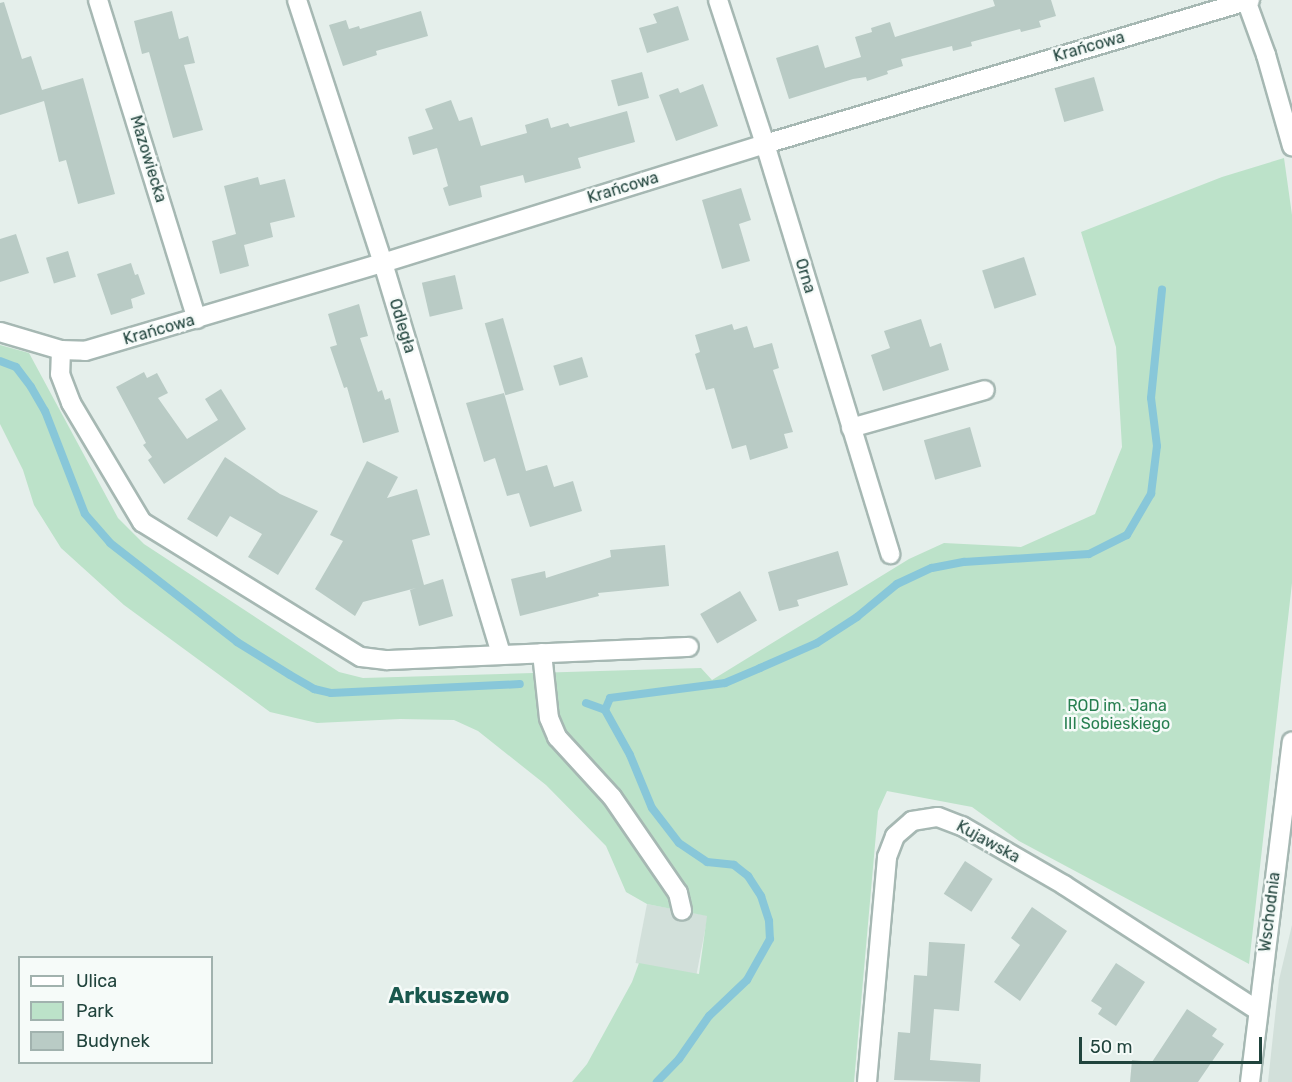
<!DOCTYPE html>
<html>
<head>
<meta charset="utf-8">
<style>
  body { margin:0 }
  #map { position:relative; width:1292px; height:1082px; overflow:hidden; background:#e5efeb; font-family:Rubik,sans-serif }
  div>[style] { position:absolute }
  [style*='--x'] { left:calc(var(--x)*1px); top:calc(var(--y)*1px); width:calc(var(--w)*1px); rotate:calc(var(--a)*1deg) }
  .built>* { inset:0; background:#d2e0da; transform-origin:0 0 }
  .green>* { inset:0; background:#bce2c9 }
  .stream>* { height:8px; margin:-4px; padding:0 4px; transform-origin:4px; border-radius:4px; background:#88c7d9 }
  .building>* { inset:0; background:#b9cbc5; transform-origin:0 0 }
  .roads { filter:drop-shadow(2px 0 #a6b8b3) drop-shadow(-2px 0 #a6b8b3) drop-shadow(0 2px #a6b8b3) drop-shadow(0 -2px #a6b8b3) }
  .minor>* { height:18px; margin:-9px; padding:0 9px; transform-origin:9px; border-radius:9px; background:#fff }
  span { translate:-50% -50%; white-space:nowrap; text-align:center; line-height:1.15; -webkit-text-stroke:5px #f6fbf9; paint-order:stroke }
  .street-label { font-size:16px; color:#21443d }
  .park-label { font-size:16px; color:#277f50 }
  .district-label { font-size:22px; color:#1a584e; font-weight:700 }
  .legend { position:absolute; left:18px; top:956px; width:195px; height:108px; box-sizing:border-box; background:#f6fbf9; border:2px solid #a1b2ae; margin:0; padding:8px 10px; list-style:none; font-size:18px; color:#21443d }
  .legend li { display:flex; align-items:center; gap:12px; height:30px }
  .legend b { width:30px; border:2px solid #a1b2ae }
  .scale { position:absolute; left:1079px; top:1037px; width:183px; height:27px; box-sizing:border-box; border:3px solid #21443d; border-top:0; padding-left:8px; font-size:18px; line-height:21px; white-space:nowrap; color:#21443d; -webkit-text-stroke:4px #f6fbf9; paint-order:stroke }
</style>
</head>
<body>
<div id="map">
  <div class="built">
    <div style="left:647px;top:904px;width:62px;height:60px;rotate:11deg"></div>
    <div style="clip-path:polygon(1292px 925px,1292px 1082px,1268px 1082px,1279px 980px)"></div>
  </div>
  <div class="green">
    <div style="clip-path:polygon(1284px 158px,1292px 215px,1292px 583px,1249px 964px,1019px 841px,972px 807px,887px 791px,878px 811px,854px 1082px,572px 1082px,587px 1064px,632px 982px,639px 963px,699px 974px,707px 916px,647px 904px,626px 892px,606px 846px,546px 785px,478px 731px,454px 720px,400px 719px,317px 723px,270px 712px,124px 605px,61px 548px,34px 505px,23px 470px,0 424px,0 345px,29px 353px,118px 518px,144px 544px,339px 672px,363px 678px,701px 668px,712px 680px,909px 559px,944px 543px,1021px 547px,1095px 514px,1122px 447px,1116px 347px,1081px 232px,1222px 177px)"></div>
  </div>
  <div class="stream">
    <div style="--x:0;--y:361;--w:17;--a:21"></div>
    <div style="--x:16;--y:367;--w:25;--a:53"></div>
    <div style="--x:31;--y:387;--w:28;--a:60"></div>
    <div style="--x:45;--y:411;--w:110;--a:68.8"></div>
    <div style="--x:85;--y:514;--w:38;--a:49"></div>
    <div style="--x:110;--y:543;--w:161;--a:37.9"></div>
    <div style="--x:237;--y:642;--w:62;--a:31.9"></div>
    <div style="--x:290;--y:675;--w:28;--a:30"></div>
    <div style="--x:314;--y:689;--w:17;--a:13"></div>
    <div style="--x:331;--y:693;--w:189;--a:-2.7"></div>
    <div style="--x:586;--y:703;--w:20;--a:20"></div>
    <div style="--x:605;--y:710;--w:51;--a:60.9"></div>
    <div style="--x:630;--y:755;--w:57;--a:67.5"></div>
    <div style="--x:652;--y:808;--w:44;--a:52.4"></div>
    <div style="--x:679;--y:843;--w:34;--a:34"></div>
    <div style="--x:707;--y:862;--w:27;--a:6"></div>
    <div style="--x:734;--y:865;--w:18;--a:38"></div>
    <div style="--x:748;--y:876;--w:24;--a:57"></div>
    <div style="--x:761;--y:896;--w:26;--a:72"></div>
    <div style="--x:769;--y:921;--w:18;--a:87"></div>
    <div style="--x:770;--y:939;--w:47;--a:119.3"></div>
    <div style="--x:747;--y:980;--w:52;--a:136.5"></div>
    <div style="--x:709;--y:1016;--w:52;--a:124.9"></div>
    <div style="--x:679;--y:1059;--w:32;--a:134"></div>
    <div style="--x:605;--y:710;--w:13;--a:-67"></div>
    <div style="--x:610;--y:698;--w:116;--a:-7.4"></div>
    <div style="--x:725;--y:683;--w:38;--a:-23"></div>
    <div style="--x:760;--y:668;--w:62;--a:-23.7"></div>
    <div style="--x:817;--y:643;--w:48;--a:-33"></div>
    <div style="--x:857;--y:617;--w:52;--a:-39.5"></div>
    <div style="--x:897;--y:584;--w:38;--a:-25"></div>
    <div style="--x:932;--y:568;--w:33;--a:-11"></div>
    <div style="--x:964;--y:562;--w:125;--a:-3.7"></div>
    <div style="--x:1089;--y:554;--w:42;--a:-26.6"></div>
    <div style="--x:1127;--y:535;--w:48;--a:-59.7"></div>
    <div style="--x:1151;--y:494;--w:48;--a:-82.9"></div>
    <div style="--x:1157;--y:446;--w:48;--a:-97.1"></div>
    <div style="--x:1151;--y:398;--w:109;--a:-84.2"></div>
  </div>
  <div class="building">
    <div style="clip-path:polygon(993px 0,1051px 0,1056px 16px,1039px 21px,1041px 27px,1021px 32px,1020px 29px,971px 42px,972px 46px,953px 51px,952px 46px,901px 59px,903px 66px,887px 71px,888px 74px,867px 81px,866px 77px,853px 79px,789px 99px,776px 58px,818px 45px,825px 68px,861px 57px,855px 37px,872px 32px,871px 28px,890px 22px,895px 37px,995px 6px)"></div>
    <div style="clip-path:polygon(4px 2px,22px 59px,31px 56px,42px 90px,83px 78px,115px 194px,78px 204px,66px 160px,59px 162px,44px 101px,0 115px,0 3px)"></div>
    <div style="clip-path:polygon(678px 6px,689px 40px,647px 53px,639px 28px,657px 23px,653px 14px)"></div>
    <div style="clip-path:polygon(172px 11px,179px 39px,188px 36px,195px 63px,184px 65px,203px 130px,173px 138px,149px 52px,142px 54px,134px 21px)"></div>
    <div style="clip-path:polygon(421px 11px,428px 36px,376px 51px,377px 55px,343px 66px,329px 25px,346px 20px,349px 29px,359px 26px,360px 29px)"></div>
    <div style="left:642px;top:72px;width:27px;height:32px;rotate:75deg"></div>
    <div style="left:1094px;top:77px;width:35px;height:41px;rotate:74deg"></div>
    <div style="clip-path:polygon(703px 84px,718px 126px,676px 141px,659px 95px,678px 88px,680px 93px)"></div>
    <div style="clip-path:polygon(451px 100px,459px 121px,472px 117px,481px 146px,527px 133px,525px 125px,548px 118px,551px 128px,568px 123px,570px 127px,627px 111px,635px 142px,578px 158px,581px 168px,525px 183px,523px 175px,480px 186px,482px 197px,449px 206px,443px 188px,448px 186px,437px 148px,413px 155px,408px 137px,433px 129px,425px 109px)"></div>
    <div style="clip-path:polygon(258px 177px,260px 185px,285px 179px,295px 217px,270px 223px,273px 237px,244px 245px,249px 266px,220px 274px,212px 241px,236px 234px,224px 186px)"></div>
    <div style="clip-path:polygon(741px 188px,751px 220px,739px 224px,750px 261px,722px 269px,702px 200px)"></div>
    <div style="clip-path:polygon(16px 234px,29px 273px,0 282px,0 239px)"></div>
    <div style="left:68px;top:251px;width:27px;height:23px;rotate:73deg"></div>
    <div style="left:1024px;top:257px;width:40px;height:44px;rotate:72deg"></div>
    <div style="clip-path:polygon(131px 263px,135px 275px,138px 274px,145px 294px,131px 299px,133px 308px,111px 315px,97px 274px)"></div>
    <div style="left:455px;top:275px;width:35px;height:34px;rotate:77deg"></div>
    <div style="clip-path:polygon(359px 304px,368px 336px,360px 338px,378px 392px,382px 390px,385px 400px,390px 398px,399px 432px,363px 443px,347px 387px,344px 388px,330px 347px,337px 345px,328px 314px)"></div>
    <div style="left:503px;top:318px;width:75px;height:19px;rotate:74deg"></div>
    <div style="clip-path:polygon(921px 319px,930px 347px,941px 343px,949px 370px,883px 391px,871px 355px,890px 348px,884px 331px)"></div>
    <div style="clip-path:polygon(732px 324px,734px 330px,747px 326px,754px 348px,772px 343px,779px 368px,773px 370px,793px 432px,784px 434px,788px 448px,750px 460px,746px 445px,732px 449px,714px 388px,706px 390px,695px 354px,700px 352px,695px 335px)"></div>
    <div style="left:582px;top:357px;width:21px;height:30px;rotate:73deg"></div>
    <div style="clip-path:polygon(144px 372px,147px 378px,157px 373px,168px 393px,158px 398px,187px 439px,218px 420px,205px 399px,221px 389px,246px 429px,164px 484px,148px 460px,152px 457px,143px 445px,146px 443px,116px 387px)"></div>
    <div style="clip-path:polygon(504px 393px,526px 471px,547px 465px,554px 487px,573px 481px,582px 511px,530px 527px,519px 493px,507px 496px,495px 458px,484px 462px,466px 403px)"></div>
    <div style="left:970px;top:427px;width:41px;height:48px;rotate:74deg"></div>
    <div style="clip-path:polygon(225px 457px,280px 494px,318px 511px,278px 575px,248px 557px,262px 534px,230px 516px,217px 537px,187px 519px)"></div>
    <div style="clip-path:polygon(367px 461px,398px 477px,387px 498px,417px 489px,430px 535px,412px 540px,424px 585px,443px 579px,453px 616px,419px 626px,410px 590px,416px 588px,363px 602px,355px 616px,315px 589px,343px 541px,330px 535px)"></div>
    <div style="clip-path:polygon(665px 545px,669px 586px,598px 593px,599px 596px,520px 616px,511px 579px,545px 571px,546px 578px,611px 557px,610px 550px)"></div>
    <div style="clip-path:polygon(838px 551px,848px 585px,797px 600px,799px 606px,779px 611px,768px 572px)"></div>
    <div style="left:740px;top:591px;width:34px;height:46px;rotate:60deg"></div>
    <div style="left:965px;top:861px;width:33px;height:39px;rotate:33deg"></div>
    <div style="clip-path:polygon(1032px 907px,1067px 931px,1020px 1001px,994px 982px,1020px 945px,1011px 938px)"></div>
    <div style="clip-path:polygon(929px 942px,965px 944px,959px 1011px,934px 1009px,930px 1060px,981px 1064px,980px 1082px,894px 1080px,898px 1032px,910px 1033px,914px 975px,927px 976px)"></div>
    <div style="clip-path:polygon(1116px 963px,1145px 982px,1116px 1026px,1098px 1014px,1102px 1008px,1091px 1001px)"></div>
    <div style="clip-path:polygon(1187px 1009px,1217px 1029px,1212px 1036px,1224px 1044px,1198px 1082px,1130px 1082px,1132px 1060px,1152px 1062px)"></div>
  </div>
  <div class="roads">
    <div class="minor">
      <div style="--x:98;--y:0;--w:334;--a:72.8"></div>
      <div style="--x:297;--y:0;--w:277;--a:71.9"></div>
      <div style="--x:383;--y:263;--w:408;--a:73.2"></div>
      <div style="--x:718;--y:0;--w:151;--a:71.9"></div>
      <div style="--x:765;--y:144;--w:429;--a:73"></div>
      <div style="--x:1246;--y:0;--w:59;--a:70"></div>
      <div style="--x:1266;--y:55;--w:95;--a:74.1"></div>
      <div style="--x:0;--y:332;--w:64;--a:16.4"></div>
      <div style="--x:61;--y:350;--w:24;--a:2"></div>
      <div style="--x:85;--y:351;--w:311;--a:-16.5"></div>
      <div style="--x:383;--y:263;--w:400;--a:-17.3"></div>
      <div style="--x:765;--y:144;--w:506;--a:-16.54"></div>
      <div style="--x:61;--y:350;--w:24;--a:92"></div>
      <div style="--x:60;--y:374;--w:31;--a:69"></div>
      <div style="--x:71;--y:403;--w:139;--a:59.2"></div>
      <div style="--x:142;--y:522;--w:257;--a:31.7"></div>
      <div style="--x:361;--y:657;--w:26;--a:7"></div>
      <div style="--x:387;--y:660;--w:302;--a:-2.5"></div>
      <div style="--x:851;--y:428;--w:139;--a:-15.8"></div>
      <div style="--x:542;--y:653;--w:65;--a:83.9"></div>
      <div style="--x:549;--y:718;--w:21;--a:67"></div>
      <div style="--x:557;--y:737;--w:81;--a:47.5"></div>
      <div style="--x:612;--y:797;--w:116;--a:55.5"></div>
      <div style="--x:678;--y:893;--w:18;--a:77"></div>
      <div style="--x:867;--y:1082;--w:226;--a:-84.9"></div>
      <div style="--x:887;--y:857;--w:22;--a:-69"></div>
      <div style="--x:895;--y:836;--w:23;--a:-41"></div>
      <div style="--x:912;--y:821;--w:26;--a:-9"></div>
      <div style="--x:938;--y:817;--w:26;--a:21"></div>
      <div style="--x:962;--y:826;--w:118;--a:30"></div>
      <div style="--x:1064;--y:885;--w:230;--a:32.9"></div>
      <div style="--x:1250;--y:1082;--w:343;--a:-83"></div>
    </div>
  </div>
  <div class="street-label">
    <span style="left:1089px;top:47px;rotate:-16deg">Krańcowa</span>
    <span style="left:148px;top:159px;rotate:73deg">Mazowiecka</span>
    <span style="left:623px;top:188px;rotate:-17deg">Krańcowa</span>
    <span style="left:805px;top:276px;rotate:73deg">Orna</span>
    <span style="left:402px;top:326px;rotate:73deg">Odległa</span>
    <span style="left:159px;top:330px;rotate:-16deg">Krańcowa</span>
    <span style="left:988px;top:842px;rotate:29deg">Kujawska</span>
    <span style="left:1270px;top:912px;rotate:-83deg">Wschodnia</span>
  </div>
  <div class="park-label">
    <span style="left:1117px;top:715px">ROD im. Jana<br>III Sobieskiego</span>
  </div>
  <div class="district-label">
    <span style="left:449px;top:996px">Arkuszewo</span>
  </div>
  <ul class="legend">
  <li><b style="height:8px;background:#fff"></b>Ulica</li>
  <li><b style="height:16px;background:#bce2c9"></b>Park</li>
  <li><b style="height:16px;background:#b9cbc5"></b>Budynek</li>
  </ul>
  <div class="scale">50 m</div>
</div>
</body>
</html>
